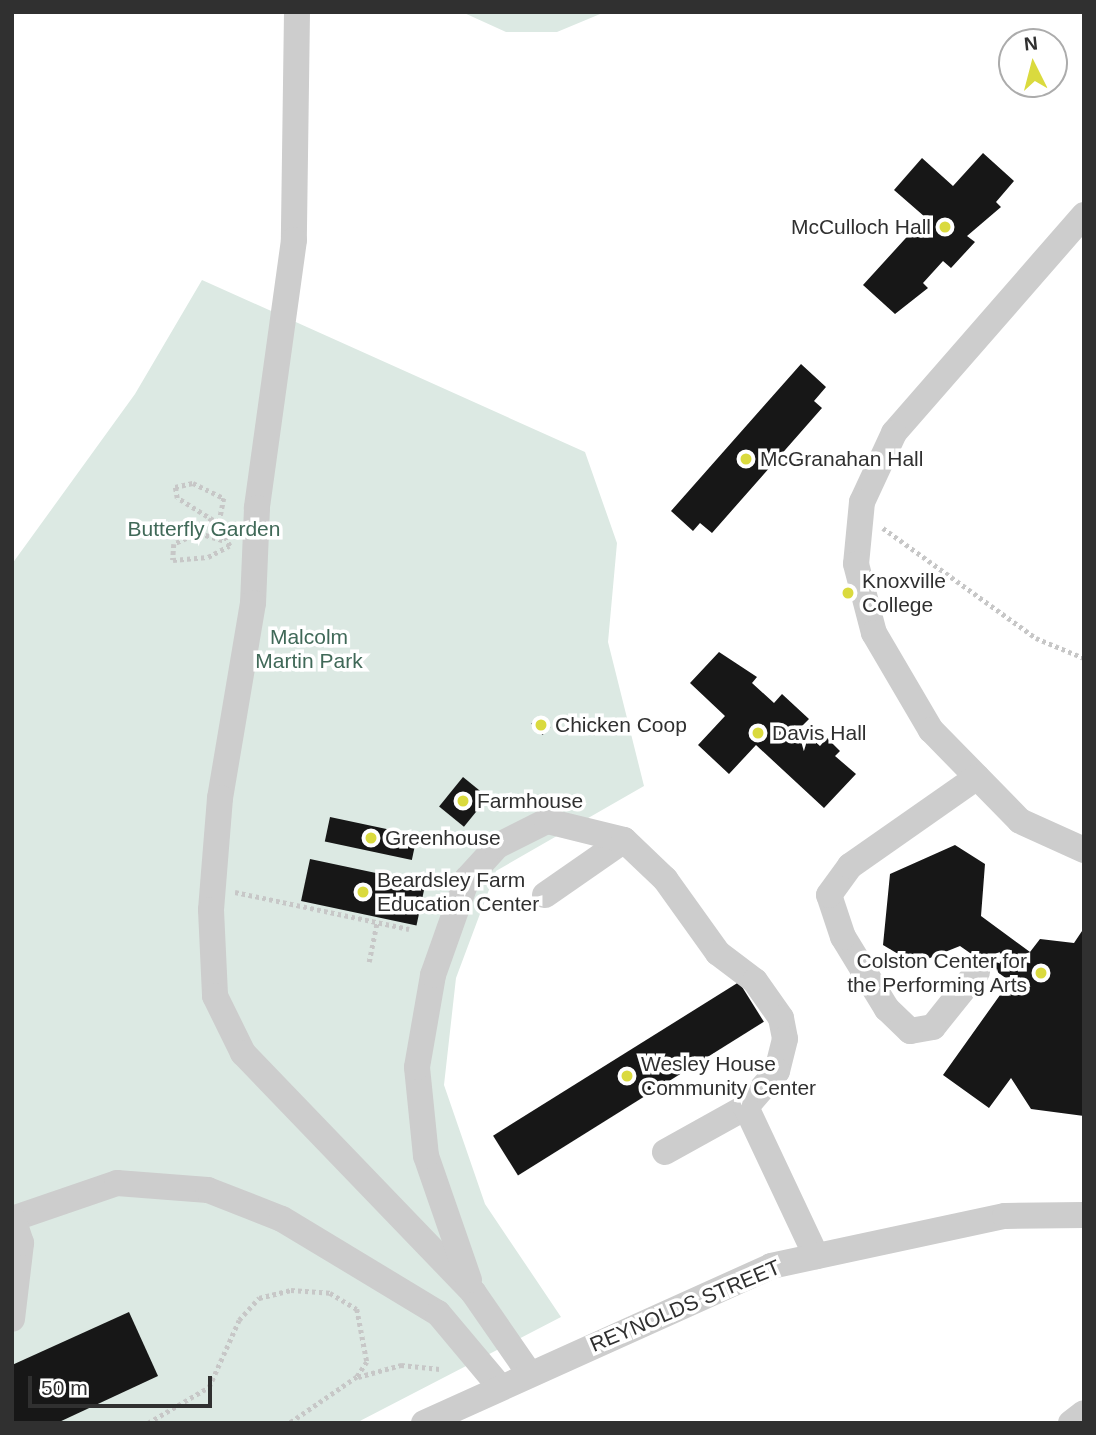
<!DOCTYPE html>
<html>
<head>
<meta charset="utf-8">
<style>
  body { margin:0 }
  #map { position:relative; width:1096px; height:1435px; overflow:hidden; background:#fff; font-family:Helvetica,sans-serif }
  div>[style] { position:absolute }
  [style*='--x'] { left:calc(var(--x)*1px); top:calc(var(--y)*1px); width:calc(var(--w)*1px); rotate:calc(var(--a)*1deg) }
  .green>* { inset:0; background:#dce9e3 }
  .building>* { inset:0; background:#171717; transform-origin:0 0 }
  .path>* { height:4.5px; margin-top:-2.25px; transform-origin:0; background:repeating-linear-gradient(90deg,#c7c7c7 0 3.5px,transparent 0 7px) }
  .minor>* { height:26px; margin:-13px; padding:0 13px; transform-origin:13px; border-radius:13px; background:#cdcdcd }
  .dots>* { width:19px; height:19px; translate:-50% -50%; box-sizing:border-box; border:4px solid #fff; border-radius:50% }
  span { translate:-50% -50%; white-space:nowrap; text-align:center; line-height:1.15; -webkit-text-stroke:7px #fff; paint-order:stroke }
  .poi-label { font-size:21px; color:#303030 }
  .right { translate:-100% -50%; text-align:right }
  .left { translate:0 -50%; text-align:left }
  .park-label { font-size:21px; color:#406958 }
  .street-label { font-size:21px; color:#303030 }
  .frame { position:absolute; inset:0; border:14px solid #303030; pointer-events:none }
  .north { position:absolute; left:998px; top:28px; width:70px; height:70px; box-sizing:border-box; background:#fff; border:2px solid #acacac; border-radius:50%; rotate:354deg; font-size:19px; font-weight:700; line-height:28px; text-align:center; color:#303030 }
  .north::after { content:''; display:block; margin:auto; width:24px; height:32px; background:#dada3e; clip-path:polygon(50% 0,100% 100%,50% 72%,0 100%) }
  .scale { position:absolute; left:28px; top:1376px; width:184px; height:32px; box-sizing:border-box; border:4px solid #303030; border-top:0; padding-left:9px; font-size:21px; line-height:24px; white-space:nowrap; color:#303030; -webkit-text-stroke:5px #fff; paint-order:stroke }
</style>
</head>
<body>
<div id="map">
  <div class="green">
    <div style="clip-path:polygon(462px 12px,506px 14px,605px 12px,557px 32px,506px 32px)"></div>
    <div style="clip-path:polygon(202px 280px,585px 452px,617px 543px,608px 642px,644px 786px,496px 871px,456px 978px,444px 1085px,485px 1204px,561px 1317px,356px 1423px,12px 1423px,12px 564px,135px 394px)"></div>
  </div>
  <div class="building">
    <div style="clip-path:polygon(983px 153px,1014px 181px,996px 202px,1001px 207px,967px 236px,975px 242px,951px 268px,943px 261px,923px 283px,928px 288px,895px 314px,863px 285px,925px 217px,894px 190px,922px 158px,953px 186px)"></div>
    <div style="clip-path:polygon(801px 364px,826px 387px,814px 401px,822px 408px,712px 533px,700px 523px,693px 531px,671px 511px)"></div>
    <div style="clip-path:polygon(719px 652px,757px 677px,752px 683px,774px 703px,782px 694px,809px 719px,800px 728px,820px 746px,827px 738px,840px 751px,835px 756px,856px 774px,824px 808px,756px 745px,729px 774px,698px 745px,725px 716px,690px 683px)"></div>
    <div style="left:539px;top:716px;width:16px;height:11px;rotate:45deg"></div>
    <div style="left:463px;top:777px;width:32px;height:38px;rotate:39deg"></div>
    <div style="left:330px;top:817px;width:89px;height:25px;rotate:12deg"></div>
    <div style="clip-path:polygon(955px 845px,985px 864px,981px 916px,1030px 952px,1040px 939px,1074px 943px,1084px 928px,1084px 1116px,1031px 1109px,1011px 1078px,989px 1108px,943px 1075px,1010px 981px,960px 946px,915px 964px,883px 945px,890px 874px)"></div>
    <div style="left:310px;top:859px;width:118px;height:43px;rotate:12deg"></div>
    <div style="left:739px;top:982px;width:47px;height:290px;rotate:58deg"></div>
    <div style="clip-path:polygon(129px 1312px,158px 1376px,57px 1423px,12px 1423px,12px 1365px)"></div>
  </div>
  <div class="path">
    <div style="--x:212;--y:519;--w:19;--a:133"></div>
    <div style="--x:199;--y:533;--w:27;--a:17"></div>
    <div style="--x:219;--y:524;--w:49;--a:-148.2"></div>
    <div style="--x:177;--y:498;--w:11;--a:-100"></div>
    <div style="--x:175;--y:487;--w:18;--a:-13"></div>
    <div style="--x:193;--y:483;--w:34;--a:26"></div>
    <div style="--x:224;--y:498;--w:26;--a:101"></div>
    <div style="--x:219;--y:524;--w:27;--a:63"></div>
    <div style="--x:883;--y:528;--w:188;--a:35.7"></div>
    <div style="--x:1036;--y:638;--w:52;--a:22.6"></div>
    <div style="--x:199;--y:533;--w:27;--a:156"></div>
    <div style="--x:174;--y:544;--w:16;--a:94"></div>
    <div style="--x:173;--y:560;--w:35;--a:-5"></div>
    <div style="--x:208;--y:557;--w:24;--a:-28"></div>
    <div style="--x:235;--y:892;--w:178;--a:12"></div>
    <div style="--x:369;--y:962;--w:41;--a:-78.7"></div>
    <div style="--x:358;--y:1377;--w:45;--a:-15.6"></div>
    <div style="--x:401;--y:1365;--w:39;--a:6"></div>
    <div style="--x:148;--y:1423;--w:71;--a:-30.5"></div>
    <div style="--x:209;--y:1387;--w:73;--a:-65.9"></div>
    <div style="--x:239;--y:1320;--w:30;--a:-48"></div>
    <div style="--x:259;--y:1298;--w:33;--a:-14"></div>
    <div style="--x:291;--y:1290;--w:39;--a:4"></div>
    <div style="--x:330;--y:1293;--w:31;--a:31"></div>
    <div style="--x:357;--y:1309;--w:54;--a:79.3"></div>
    <div style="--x:367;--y:1362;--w:18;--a:124"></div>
    <div style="--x:357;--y:1377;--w:81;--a:145.5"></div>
  </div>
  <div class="minor">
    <div style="--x:297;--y:12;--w:228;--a:90.8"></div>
    <div style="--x:294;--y:240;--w:271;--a:97.9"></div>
    <div style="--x:257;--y:508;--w:95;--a:92.4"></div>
    <div style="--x:253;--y:603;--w:198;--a:99.6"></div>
    <div style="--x:220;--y:798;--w:112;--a:94.6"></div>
    <div style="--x:211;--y:910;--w:86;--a:87.3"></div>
    <div style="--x:215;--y:996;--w:64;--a:63.8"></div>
    <div style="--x:243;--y:1053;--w:332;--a:46.1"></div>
    <div style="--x:473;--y:1292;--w:98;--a:55.3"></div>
    <div style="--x:1084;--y:215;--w:289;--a:131.1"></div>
    <div style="--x:894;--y:433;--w:76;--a:114.9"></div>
    <div style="--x:862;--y:502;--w:62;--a:95.5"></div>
    <div style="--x:856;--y:564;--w:71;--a:75.4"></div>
    <div style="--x:874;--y:633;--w:113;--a:59.6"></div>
    <div style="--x:931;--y:730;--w:127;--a:45.6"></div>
    <div style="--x:1020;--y:821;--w:70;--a:24.4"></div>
    <div style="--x:545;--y:895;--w:96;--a:-34.8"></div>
    <div style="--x:977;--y:972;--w:70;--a:128.7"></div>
    <div style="--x:933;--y:1027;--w:23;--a:170"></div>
    <div style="--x:910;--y:1031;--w:32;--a:-136"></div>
    <div style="--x:887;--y:1009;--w:84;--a:-121.4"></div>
    <div style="--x:843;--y:937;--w:44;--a:-108.4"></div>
    <div style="--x:829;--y:895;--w:36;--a:-54"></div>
    <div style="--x:850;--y:866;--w:155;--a:-35"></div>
    <div style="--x:665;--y:1152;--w:93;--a:-29.1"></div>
    <div style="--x:12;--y:1219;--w:111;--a:-18.9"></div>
    <div style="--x:117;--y:1183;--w:91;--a:4.4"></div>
    <div style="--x:208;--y:1190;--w:79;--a:21.4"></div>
    <div style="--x:282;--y:1219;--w:182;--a:31.1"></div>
    <div style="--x:438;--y:1313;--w:97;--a:50"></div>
    <div style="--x:469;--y:1280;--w:131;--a:-109.1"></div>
    <div style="--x:426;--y:1156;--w:89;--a:-95.8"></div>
    <div style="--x:417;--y:1067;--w:93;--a:-80.1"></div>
    <div style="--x:433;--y:975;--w:102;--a:-70.5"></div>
    <div style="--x:467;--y:879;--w:45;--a:-47.7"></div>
    <div style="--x:497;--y:846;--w:56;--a:-26.6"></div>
    <div style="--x:547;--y:821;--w:79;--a:13.9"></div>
    <div style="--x:624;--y:840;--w:57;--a:43.6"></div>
    <div style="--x:665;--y:879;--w:91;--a:54.4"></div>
    <div style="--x:718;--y:953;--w:46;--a:37.1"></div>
    <div style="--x:755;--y:981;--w:45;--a:54.9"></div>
    <div style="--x:781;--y:1018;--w:21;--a:79"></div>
    <div style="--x:785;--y:1039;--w:33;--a:104"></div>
    <div style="--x:777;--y:1071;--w:48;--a:130.7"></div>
    <div style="--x:746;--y:1107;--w:165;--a:64.8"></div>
    <div style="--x:12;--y:1319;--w:77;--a:-83.2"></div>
    <div style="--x:21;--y:1243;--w:25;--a:-108"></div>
    <div style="--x:424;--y:1423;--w:381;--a:-24.3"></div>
    <div style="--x:771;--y:1266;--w:239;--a:-12.1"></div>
    <div style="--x:1005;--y:1216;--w:79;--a:-0.7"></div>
    <div style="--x:1071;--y:1423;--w:16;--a:-38"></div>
  </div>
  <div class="dots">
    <div style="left:945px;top:227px;background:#dada3e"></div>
    <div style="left:746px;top:459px;background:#dada3e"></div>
    <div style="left:848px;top:593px;background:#dada3e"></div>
    <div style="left:541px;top:725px;background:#dada3e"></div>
    <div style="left:758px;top:733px;background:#dada3e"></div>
    <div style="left:463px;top:801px;background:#dada3e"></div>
    <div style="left:371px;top:838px;background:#dada3e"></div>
    <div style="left:363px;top:892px;background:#dada3e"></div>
    <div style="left:1041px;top:973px;background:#dada3e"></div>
    <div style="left:627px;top:1076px;background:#dada3e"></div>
  </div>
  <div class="poi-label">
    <span class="right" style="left:931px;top:227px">McCulloch Hall</span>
    <span class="left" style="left:760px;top:459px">McGranahan Hall</span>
    <span class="left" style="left:862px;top:593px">Knoxville<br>College</span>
    <span class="left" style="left:555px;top:725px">Chicken Coop</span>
    <span class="left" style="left:772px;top:733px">Davis Hall</span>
    <span class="left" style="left:477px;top:801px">Farmhouse</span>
    <span class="left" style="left:385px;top:838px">Greenhouse</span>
    <span class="left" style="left:377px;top:892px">Beardsley Farm<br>Education Center</span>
    <span class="right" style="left:1027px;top:973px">Colston Center for<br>the Performing Arts</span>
    <span class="left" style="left:641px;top:1076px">Wesley House<br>Community Center</span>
  </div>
  <div class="park-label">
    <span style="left:204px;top:529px">Butterfly Garden</span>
    <span style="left:309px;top:649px">Malcolm<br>Martin Park</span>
  </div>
  <div class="street-label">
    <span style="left:685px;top:1306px;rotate:-23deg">REYNOLDS STREET</span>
  </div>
  <div class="frame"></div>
  <div class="north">N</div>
  <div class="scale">50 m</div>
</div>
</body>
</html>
